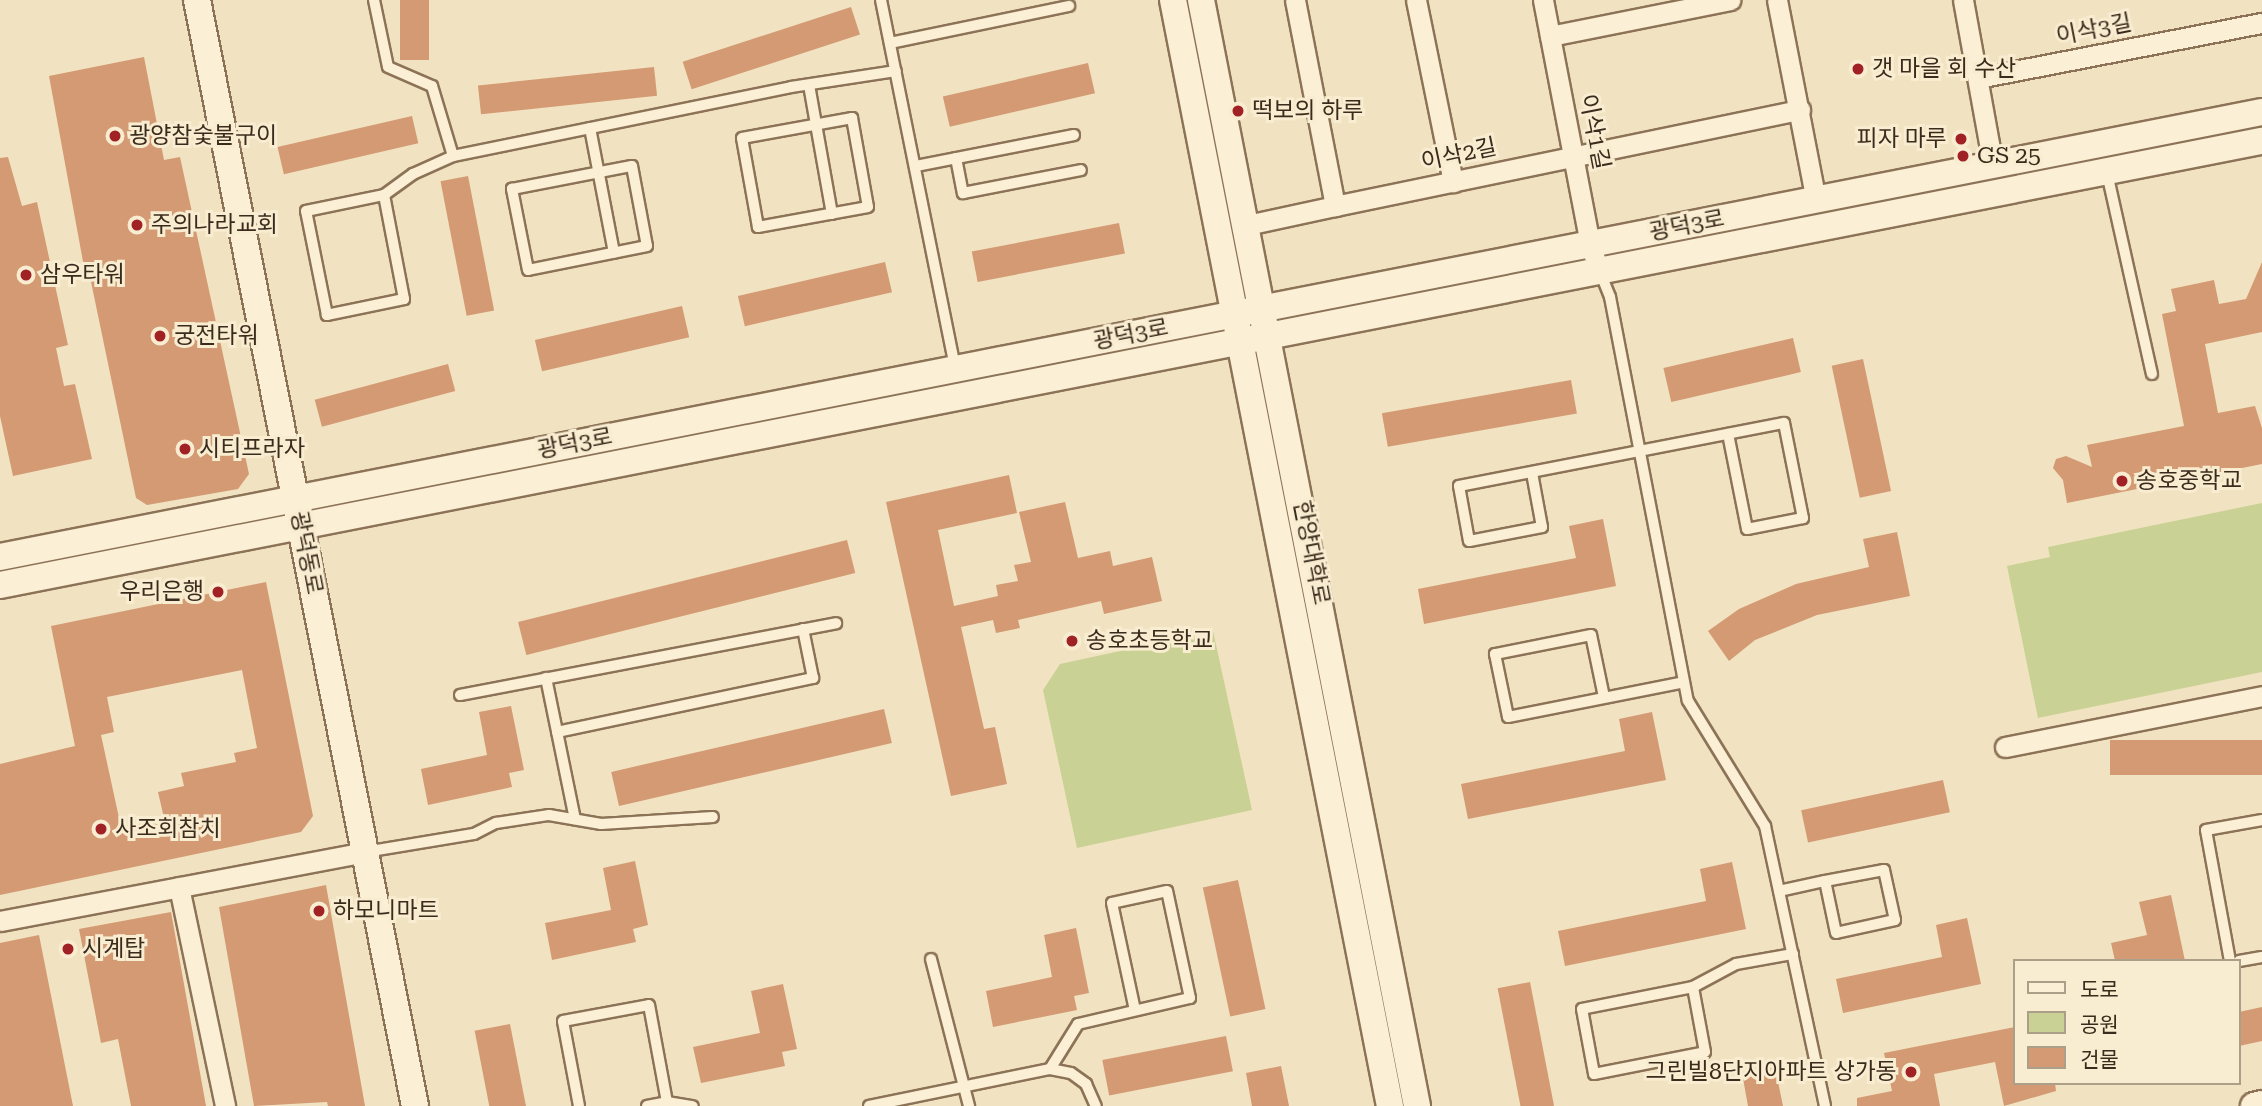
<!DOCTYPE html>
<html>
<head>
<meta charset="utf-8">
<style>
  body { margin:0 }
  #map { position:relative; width:2262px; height:1106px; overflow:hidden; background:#f1e2c1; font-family:"Roboto Serif","Noto Sans KR",serif }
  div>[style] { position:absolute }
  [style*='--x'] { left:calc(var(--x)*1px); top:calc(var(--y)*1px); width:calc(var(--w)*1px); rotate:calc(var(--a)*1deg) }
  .green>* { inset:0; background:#cad194 }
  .building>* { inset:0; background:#d39a73; transform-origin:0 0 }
  .roads { filter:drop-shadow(2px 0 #8c7357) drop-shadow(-2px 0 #8c7357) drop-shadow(0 2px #8c7357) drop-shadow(0 -2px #8c7357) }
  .lane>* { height:10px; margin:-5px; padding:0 5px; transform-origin:5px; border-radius:5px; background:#fbefd5 }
  .street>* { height:19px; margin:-9.5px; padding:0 9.5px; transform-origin:9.5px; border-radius:9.5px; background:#fbefd5 }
  .secondary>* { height:26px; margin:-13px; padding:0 13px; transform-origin:13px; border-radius:13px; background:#fbefd5 }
  .dots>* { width:19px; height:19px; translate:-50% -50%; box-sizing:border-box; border:4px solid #f8ecd1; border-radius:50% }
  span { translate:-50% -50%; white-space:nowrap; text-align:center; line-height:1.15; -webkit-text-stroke:6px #f8ecd1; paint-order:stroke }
  .street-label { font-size:23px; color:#3b2b1c }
  .poi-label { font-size:23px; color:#3b2b1c }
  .left { translate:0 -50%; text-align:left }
  .right { translate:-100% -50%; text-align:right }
  .legend { position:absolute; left:2013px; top:959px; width:228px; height:126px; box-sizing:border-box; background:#f8ecd1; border:2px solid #ac9f89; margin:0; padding:9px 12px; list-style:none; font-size:21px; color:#3b2b1c }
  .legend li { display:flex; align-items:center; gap:14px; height:35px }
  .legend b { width:35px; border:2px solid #ac9f89 }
</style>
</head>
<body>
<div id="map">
  <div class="green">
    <div style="clip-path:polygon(2262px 503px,2262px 672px,2038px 718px,2007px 566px,2050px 557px,2048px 547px)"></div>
    <div style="clip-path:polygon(1213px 631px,1252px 810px,1077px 848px,1043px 690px,1060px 664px)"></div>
  </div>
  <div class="building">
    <div style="left:400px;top:0;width:29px;height:60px"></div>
    <div style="left:851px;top:7px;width:29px;height:177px;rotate:72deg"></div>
    <div style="clip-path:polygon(144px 57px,164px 160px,180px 157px,249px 474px,238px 489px,147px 505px,136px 498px,90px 277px,86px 278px,49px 76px)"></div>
    <div style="left:1088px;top:63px;width:31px;height:149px;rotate:77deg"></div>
    <div style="left:654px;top:67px;width:29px;height:177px;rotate:84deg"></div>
    <div style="left:412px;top:116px;width:28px;height:138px;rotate:77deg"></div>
    <div style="clip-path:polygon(8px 157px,22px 206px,37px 202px,68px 345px,56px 348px,64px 386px,75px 384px,92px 459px,13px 476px,0 416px,0 158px)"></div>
    <div style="left:468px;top:176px;width:137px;height:28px;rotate:79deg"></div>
    <div style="left:1119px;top:223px;width:31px;height:150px;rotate:79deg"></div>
    <div style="left:885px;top:262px;width:31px;height:151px;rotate:77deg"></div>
    <div style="clip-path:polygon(2262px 262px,2262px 332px,2205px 344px,2218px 413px,2255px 406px,2262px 428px,2262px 464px,2067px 503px,2063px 480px,2053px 468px,2056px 459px,2066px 456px,2092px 467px,2087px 445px,2184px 426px,2162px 314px,2176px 311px,2171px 289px,2214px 280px,2219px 304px,2246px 299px)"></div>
    <div style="left:682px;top:306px;width:32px;height:151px;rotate:77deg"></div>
    <div style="left:1793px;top:338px;width:35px;height:133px;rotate:77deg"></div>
    <div style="left:1863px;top:359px;width:135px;height:32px;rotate:78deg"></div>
    <div style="left:448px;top:364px;width:28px;height:138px;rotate:75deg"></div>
    <div style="left:1571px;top:380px;width:34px;height:192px;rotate:80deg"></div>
    <div style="clip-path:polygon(1009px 475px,1017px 513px,938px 530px,954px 606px,998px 596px,996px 585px,1018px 581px,1014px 565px,1031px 562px,1019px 512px,1065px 502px,1078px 558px,1110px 551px,1113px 566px,1152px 557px,1162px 601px,1104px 614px,1101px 601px,1018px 620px,1020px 628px,996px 633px,993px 620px,961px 627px,984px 729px,995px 727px,1007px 784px,951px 796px,886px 502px)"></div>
    <div style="clip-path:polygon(1603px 519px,1616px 586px,1424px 624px,1418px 589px,1576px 558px,1569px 526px)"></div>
    <div style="clip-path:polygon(1897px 532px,1910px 596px,1817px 615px,1755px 640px,1729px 661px,1708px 631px,1739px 609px,1796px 584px,1869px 567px,1863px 539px)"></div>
    <div style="left:847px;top:540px;width:34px;height:339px;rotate:76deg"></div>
    <div style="clip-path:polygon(evenodd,266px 582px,313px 816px,301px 832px,0 895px,0 764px,75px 746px,51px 626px,266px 582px,242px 670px,257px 748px,234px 753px,236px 762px,181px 773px,184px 786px,158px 792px,164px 818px,121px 827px,101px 735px,114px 732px,107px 697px,242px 670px)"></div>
    <div style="clip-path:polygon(511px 706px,524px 770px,509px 773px,512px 787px,428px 805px,421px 769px,487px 755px,479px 712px)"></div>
    <div style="left:884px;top:709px;width:35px;height:280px;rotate:77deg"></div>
    <div style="clip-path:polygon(1652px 712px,1666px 780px,1468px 819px,1461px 784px,1625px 751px,1619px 719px)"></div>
    <div style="left:2262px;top:740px;width:35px;height:152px;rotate:90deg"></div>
    <div style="left:1943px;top:780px;width:33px;height:145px;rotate:78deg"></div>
    <div style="clip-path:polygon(635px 861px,648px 925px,633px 929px,636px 942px,552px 960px,545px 923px,611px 910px,603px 868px)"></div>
    <div style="clip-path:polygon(1732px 862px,1746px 929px,1565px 966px,1558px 931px,1706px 901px,1700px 869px)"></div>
    <div style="left:1238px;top:880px;width:132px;height:36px;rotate:78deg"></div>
    <div style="clip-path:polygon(326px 885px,365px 1106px,328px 1106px,327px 1102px,254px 1106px,219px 907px)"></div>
    <div style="clip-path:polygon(2171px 895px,2185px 961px,2115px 961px,2111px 943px,2147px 935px,2139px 902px)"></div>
    <div style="clip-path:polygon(171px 912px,206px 1106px,131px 1106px,118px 1039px,101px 1043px,79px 929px)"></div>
    <div style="clip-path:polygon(1967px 918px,1981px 984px,1843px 1013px,1836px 979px,1942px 957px,1936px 925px)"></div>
    <div style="clip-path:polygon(1076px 928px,1089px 993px,1074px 996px,1077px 1010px,993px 1027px,986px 991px,1052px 977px,1044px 935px)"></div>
    <div style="clip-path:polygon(39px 935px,73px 1106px,0 1106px,0 943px)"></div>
    <div style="left:1530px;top:982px;width:126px;height:33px;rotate:79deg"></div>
    <div style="clip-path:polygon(783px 984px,797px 1049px,782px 1052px,785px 1066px,701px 1083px,693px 1047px,760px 1033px,751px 991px)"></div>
    <div style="clip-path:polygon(2262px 1007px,2262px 1041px,2239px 1046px,2239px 1012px)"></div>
    <div style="left:510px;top:1024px;width:84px;height:36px;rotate:79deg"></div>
    <div style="clip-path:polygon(2015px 1027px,2015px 1083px,2055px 1083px,2056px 1091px,2004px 1106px,1995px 1062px,1934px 1074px,1940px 1106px,1857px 1106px,1857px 1098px,1892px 1091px,1884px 1053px)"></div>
    <div style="left:1226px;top:1036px;width:36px;height:126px;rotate:79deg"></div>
    <div style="clip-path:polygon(1281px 1066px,1289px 1106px,1252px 1106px,1246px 1073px)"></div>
    <div style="clip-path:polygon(1775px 1067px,1783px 1106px,1748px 1106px,1742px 1073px)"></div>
  </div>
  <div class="roads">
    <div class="lane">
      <div style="--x:374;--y:0;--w:68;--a:78.2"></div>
      <div style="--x:388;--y:67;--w:48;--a:23.4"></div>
      <div style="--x:432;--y:86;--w:73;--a:73.3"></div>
      <div style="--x:453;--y:156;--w:345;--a:-11.5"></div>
      <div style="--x:791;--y:87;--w:106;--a:-8.7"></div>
      <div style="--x:881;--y:0;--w:374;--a:78.6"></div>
      <div style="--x:890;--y:43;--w:183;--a:-11.7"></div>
      <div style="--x:809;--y:85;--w:131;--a:79.9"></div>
      <div style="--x:852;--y:118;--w:90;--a:79.8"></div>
      <div style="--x:868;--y:207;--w:112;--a:169.7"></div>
      <div style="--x:758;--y:227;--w:90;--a:-100.2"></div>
      <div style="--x:742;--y:138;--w:112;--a:-10.3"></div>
      <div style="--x:590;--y:128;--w:127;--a:79.1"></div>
      <div style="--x:956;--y:158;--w:36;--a:79"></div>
      <div style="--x:963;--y:193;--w:120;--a:-11"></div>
      <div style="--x:632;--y:166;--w:81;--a:79.4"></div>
      <div style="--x:647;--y:246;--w:121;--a:168.6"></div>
      <div style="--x:528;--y:270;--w:83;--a:-101.2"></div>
      <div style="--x:512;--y:189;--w:122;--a:-10.9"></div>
      <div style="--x:916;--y:166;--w:161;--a:-11.1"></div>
      <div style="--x:2107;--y:173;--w:206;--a:77.4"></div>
      <div style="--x:384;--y:195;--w:106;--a:79.1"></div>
      <div style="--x:404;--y:299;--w:79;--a:168.3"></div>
      <div style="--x:327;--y:315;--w:106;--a:-101.4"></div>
      <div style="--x:306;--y:211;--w:80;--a:-11.6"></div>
      <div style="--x:384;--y:195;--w:36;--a:-36"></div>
      <div style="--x:413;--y:174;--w:44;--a:-24.2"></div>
      <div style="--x:1600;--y:272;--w:27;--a:68"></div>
      <div style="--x:1610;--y:297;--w:411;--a:79.1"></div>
      <div style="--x:1688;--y:701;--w:147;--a:58.4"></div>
      <div style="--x:1765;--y:826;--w:286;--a:77.9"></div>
      <div style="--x:1532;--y:473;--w:55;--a:79.5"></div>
      <div style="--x:1542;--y:527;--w:74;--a:169.1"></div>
      <div style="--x:1469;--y:541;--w:56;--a:-100.3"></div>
      <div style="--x:1459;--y:486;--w:331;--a:-11"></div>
      <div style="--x:1784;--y:423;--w:97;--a:78.7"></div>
      <div style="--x:1803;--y:518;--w:57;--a:168.9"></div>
      <div style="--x:1747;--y:529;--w:97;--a:-101.3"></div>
      <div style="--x:546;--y:678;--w:144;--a:78.4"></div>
      <div style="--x:460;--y:695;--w:383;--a:-10.8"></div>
      <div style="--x:1604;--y:697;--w:63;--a:-101.8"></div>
      <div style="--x:1591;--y:635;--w:98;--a:168.8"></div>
      <div style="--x:1495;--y:654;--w:64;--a:78.3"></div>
      <div style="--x:1508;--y:717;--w:179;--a:-11.2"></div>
      <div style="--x:557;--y:732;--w:262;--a:-11.9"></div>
      <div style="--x:813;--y:678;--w:50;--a:-101.5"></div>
      <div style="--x:365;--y:852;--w:110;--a:-9.4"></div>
      <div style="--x:474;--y:834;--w:25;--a:-27"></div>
      <div style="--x:496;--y:823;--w:54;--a:-8.6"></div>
      <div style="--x:549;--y:815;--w:53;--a:9.8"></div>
      <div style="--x:601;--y:824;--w:112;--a:-3.6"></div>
      <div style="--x:1779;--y:891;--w:47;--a:-12.3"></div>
      <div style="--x:1825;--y:881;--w:60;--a:-10.6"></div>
      <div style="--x:1884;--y:870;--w:51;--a:77.6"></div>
      <div style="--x:1895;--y:920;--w:60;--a:167.6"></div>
      <div style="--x:1836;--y:933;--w:53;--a:-101.9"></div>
      <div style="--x:931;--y:959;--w:152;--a:75.5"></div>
      <div style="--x:2230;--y:961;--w:133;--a:-100.4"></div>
      <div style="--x:2206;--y:830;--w:57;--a:-10.1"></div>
      <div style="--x:2239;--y:961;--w:23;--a:-10"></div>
      <div style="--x:1693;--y:987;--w:113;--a:168.8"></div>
      <div style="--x:1582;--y:1009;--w:66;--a:79.5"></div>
      <div style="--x:1594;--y:1074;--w:113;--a:-11.2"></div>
      <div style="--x:1705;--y:1052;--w:66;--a:-100.5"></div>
      <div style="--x:1693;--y:987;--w:49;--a:-28.1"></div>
      <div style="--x:1736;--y:964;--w:58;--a:-10"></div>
      <div style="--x:1050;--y:1069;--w:53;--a:-58.1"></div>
      <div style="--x:1078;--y:1024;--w:115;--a:-13.1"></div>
      <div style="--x:1190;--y:998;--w:109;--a:-102.1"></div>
      <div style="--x:1167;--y:891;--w:56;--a:167.7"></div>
      <div style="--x:1112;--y:903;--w:109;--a:77.9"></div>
      <div style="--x:579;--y:1106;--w:86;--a:-100.7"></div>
      <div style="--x:563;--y:1021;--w:87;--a:-10.5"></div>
      <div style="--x:649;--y:1005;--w:99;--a:79.5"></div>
      <div style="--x:647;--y:1106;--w:20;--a:-11"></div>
      <div style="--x:667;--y:1102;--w:26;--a:9"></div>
      <div style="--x:869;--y:1106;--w:185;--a:-11.6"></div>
      <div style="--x:1050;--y:1069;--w:21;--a:11"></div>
      <div style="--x:1071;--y:1073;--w:19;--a:36"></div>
      <div style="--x:1086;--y:1084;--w:24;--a:66"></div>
    </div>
    <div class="street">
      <div style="--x:1295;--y:0;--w:210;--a:79"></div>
      <div style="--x:1335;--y:206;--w:475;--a:-11.7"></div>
      <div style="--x:1416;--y:0;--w:186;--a:78.5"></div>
      <div style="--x:1543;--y:0;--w:249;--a:79.1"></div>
      <div style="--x:1590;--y:245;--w:29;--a:70"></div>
      <div style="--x:1777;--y:0;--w:204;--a:79"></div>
      <div style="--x:1963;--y:0;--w:168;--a:79.7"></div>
      <div style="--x:1550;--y:36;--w:184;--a:-11.3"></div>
      <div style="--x:1978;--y:78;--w:289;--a:-11"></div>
      <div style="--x:1247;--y:225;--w:90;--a:-12.2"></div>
      <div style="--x:2005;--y:747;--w:262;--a:-11.2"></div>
      <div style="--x:179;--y:887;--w:224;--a:78.1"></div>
      <div style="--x:0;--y:921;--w:371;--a:-10.7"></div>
    </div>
    <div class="secondary">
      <div style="--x:197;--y:0;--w:1127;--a:78.85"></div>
      <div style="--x:1173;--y:0;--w:1127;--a:78.9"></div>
      <div style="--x:1201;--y:0;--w:1127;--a:78.95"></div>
      <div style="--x:0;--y:557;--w:2305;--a:-11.13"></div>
      <div style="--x:0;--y:585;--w:2305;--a:-11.11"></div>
      <div style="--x:2254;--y:1106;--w:8;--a:-14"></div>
    </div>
  </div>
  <div class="dots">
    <div style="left:1858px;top:69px;background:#a02224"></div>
    <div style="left:1238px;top:111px;background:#a02224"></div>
    <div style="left:115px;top:136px;background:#a02224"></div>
    <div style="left:1961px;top:139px;background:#a02224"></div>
    <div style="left:1963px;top:156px;background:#a02224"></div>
    <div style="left:137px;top:225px;background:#a02224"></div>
    <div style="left:26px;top:275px;background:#a02224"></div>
    <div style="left:160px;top:336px;background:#a02224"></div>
    <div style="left:185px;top:449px;background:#a02224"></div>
    <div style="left:2122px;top:481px;background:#a02224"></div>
    <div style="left:218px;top:592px;background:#a02224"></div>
    <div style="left:1072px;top:641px;background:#a02224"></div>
    <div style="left:101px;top:829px;background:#a02224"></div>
    <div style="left:319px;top:911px;background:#a02224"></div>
    <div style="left:68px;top:949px;background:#a02224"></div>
    <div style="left:1911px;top:1072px;background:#a02224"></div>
  </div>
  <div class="street-label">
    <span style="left:2094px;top:30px;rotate:-11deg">이삭3길</span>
    <span style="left:1594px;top:132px;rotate:79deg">이삭1길</span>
    <span style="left:1459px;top:155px;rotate:-12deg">이삭2길</span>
    <span style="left:1687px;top:226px;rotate:-11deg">광덕3로</span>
    <span style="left:1131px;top:335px;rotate:-11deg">광덕3로</span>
    <span style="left:575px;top:444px;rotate:-11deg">광덕3로</span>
    <span style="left:306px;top:553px;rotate:79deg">광덕동로</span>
    <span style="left:1311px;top:553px;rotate:79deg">한양대학로</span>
  </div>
  <div class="poi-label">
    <span class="left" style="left:1872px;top:69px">갯 마을 회 수산</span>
    <span class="left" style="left:1252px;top:111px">떡보의 하루</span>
    <span class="left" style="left:129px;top:136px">광양참숯불구이</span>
    <span class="right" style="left:1947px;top:139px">피자 마루</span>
    <span class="left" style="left:1977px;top:156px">GS 25</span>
    <span class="left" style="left:151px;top:225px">주의나라교회</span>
    <span class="left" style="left:40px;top:275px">삼우타워</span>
    <span class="left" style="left:174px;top:336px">궁전타워</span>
    <span class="left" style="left:199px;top:449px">시티프라자</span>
    <span class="left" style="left:2136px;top:481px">송호중학교</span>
    <span class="right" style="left:204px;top:592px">우리은행</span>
    <span class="left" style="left:1086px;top:641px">송호초등학교</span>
    <span class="left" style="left:115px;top:829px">사조회참치</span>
    <span class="left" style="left:333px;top:911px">하모니마트</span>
    <span class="left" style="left:82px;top:949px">시계탑</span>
    <span class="right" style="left:1897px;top:1072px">그린빌8단지아파트 상가동</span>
  </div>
  <ul class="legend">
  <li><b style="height:9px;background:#fbefd5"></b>도로</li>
  <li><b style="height:19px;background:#cad194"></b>공원</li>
  <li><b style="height:19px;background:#d39a73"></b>건물</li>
  </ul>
</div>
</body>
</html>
